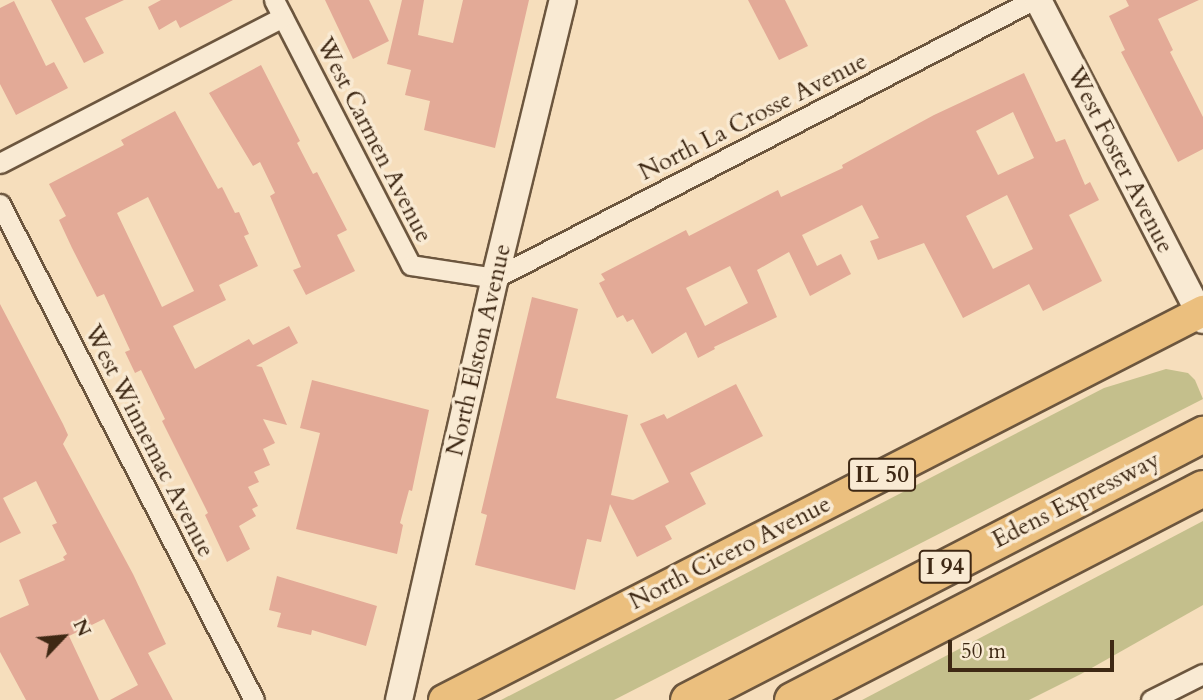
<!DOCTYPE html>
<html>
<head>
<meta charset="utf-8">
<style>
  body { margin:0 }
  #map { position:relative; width:1203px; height:700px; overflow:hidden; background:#f6debc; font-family:Cardo,serif }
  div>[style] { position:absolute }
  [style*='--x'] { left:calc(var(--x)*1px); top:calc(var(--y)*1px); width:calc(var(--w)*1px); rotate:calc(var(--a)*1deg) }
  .green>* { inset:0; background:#c4bf8c }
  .building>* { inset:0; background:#e3aa97 }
  .roads { filter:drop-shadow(2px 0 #6c563e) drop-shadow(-2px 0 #6c563e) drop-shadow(0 2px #6c563e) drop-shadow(0 -2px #6c563e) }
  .street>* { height:19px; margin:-9.5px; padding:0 9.5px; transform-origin:9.5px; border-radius:9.5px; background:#f9ead3 }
  .secondary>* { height:26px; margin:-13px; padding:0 13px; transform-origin:13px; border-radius:13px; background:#f9ead3 }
  .primary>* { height:30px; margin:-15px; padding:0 15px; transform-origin:15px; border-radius:15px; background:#ebbf7e }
  .highway>* { height:35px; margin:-17.5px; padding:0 17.5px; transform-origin:17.5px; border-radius:17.5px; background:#ebbf7e }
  span { translate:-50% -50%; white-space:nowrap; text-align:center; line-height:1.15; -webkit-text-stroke:7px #f9ead3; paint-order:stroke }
  .shield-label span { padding:2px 5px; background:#f9ead3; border:2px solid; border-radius:5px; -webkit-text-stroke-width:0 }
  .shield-label { font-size:23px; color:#3e2814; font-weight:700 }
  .street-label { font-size:24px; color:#3e2814 }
  .north { position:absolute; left:28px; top:602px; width:70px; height:70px; -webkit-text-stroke:5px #f9ead3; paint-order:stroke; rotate:64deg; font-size:19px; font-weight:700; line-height:28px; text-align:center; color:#3e2814 }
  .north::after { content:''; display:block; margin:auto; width:24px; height:32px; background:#3e2814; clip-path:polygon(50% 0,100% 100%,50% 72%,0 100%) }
  .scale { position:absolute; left:948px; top:640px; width:166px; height:32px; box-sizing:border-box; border:4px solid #3e2814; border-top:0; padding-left:9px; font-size:21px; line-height:24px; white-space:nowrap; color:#3e2814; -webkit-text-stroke:5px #f9ead3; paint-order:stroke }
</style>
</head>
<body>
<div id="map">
  <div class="green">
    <div style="clip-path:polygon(1166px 369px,1188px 373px,1195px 380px,1203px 399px,614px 700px,501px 700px,1104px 388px)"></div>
    <div style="clip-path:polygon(1203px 521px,1203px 605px,1081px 674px,1029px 700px,862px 700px)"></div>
  </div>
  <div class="building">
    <div style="clip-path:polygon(51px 0,124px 0,85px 18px,104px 53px,84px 63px)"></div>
    <div style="clip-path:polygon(161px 0,233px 0,180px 28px,176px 20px,159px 30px,148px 7px)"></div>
    <div style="clip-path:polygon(325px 0,369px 0,389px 41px,353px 59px)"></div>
    <div style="clip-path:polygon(402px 0,424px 0,418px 35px,453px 43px,463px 0,529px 0,495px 148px,424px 130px,430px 101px,405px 95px,411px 70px,387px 64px)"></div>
    <div style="clip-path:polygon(748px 0,785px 0,808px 46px,779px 60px)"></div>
    <div style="clip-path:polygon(1126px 0,1199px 0,1158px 19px,1173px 50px,1170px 52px,1203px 117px,1203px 149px,1178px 162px,1121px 52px,1125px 50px,1109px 16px,1129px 6px)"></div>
    <div style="clip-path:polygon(14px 1px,46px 66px,54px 62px,68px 88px,16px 115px,0 84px,0 8px)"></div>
    <div style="clip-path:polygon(261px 65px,300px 141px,297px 143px,313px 174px,317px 172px,347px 230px,337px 235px,355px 271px,306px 295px,293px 270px,301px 267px,270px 196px,275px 193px,260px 162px,253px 166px,209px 93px)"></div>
    <div style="clip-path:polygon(evenodd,1024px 73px,1056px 142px,1065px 139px,1085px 185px,1090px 182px,1099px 200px,1069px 215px,1102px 281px,1043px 311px,1029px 284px,963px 318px,924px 243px,878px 260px,870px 241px,879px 238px,862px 205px,802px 235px,817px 266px,841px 254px,851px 274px,810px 296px,789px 252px,757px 270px,777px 317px,714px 347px,715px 349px,698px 358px,686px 332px,652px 354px,633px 319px,627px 322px,623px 315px,617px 318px,599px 283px,605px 280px,601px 274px,686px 230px,689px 236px,778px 190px,781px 197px,843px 168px,842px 165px,934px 115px,1024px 73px,1013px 112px,1034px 158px,998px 175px,976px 131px,1013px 112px,1024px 73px,1007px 195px,1033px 249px,993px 269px,966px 216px,1007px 195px,1024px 73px,730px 266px,748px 303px,705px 326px,686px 288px,730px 266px)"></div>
    <div style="clip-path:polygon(evenodd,175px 111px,218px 189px,222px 187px,235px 213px,239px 212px,249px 234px,244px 236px,258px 266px,219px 285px,226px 300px,173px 326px,195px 369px,249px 339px,253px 345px,289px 326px,298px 343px,256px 366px,262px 367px,287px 425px,263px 419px,275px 443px,263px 449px,270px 465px,254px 472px,259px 482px,248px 487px,258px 506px,252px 509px,256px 516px,239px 526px,250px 549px,227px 562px,205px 515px,208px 513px,162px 421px,165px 419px,141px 370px,135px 373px,125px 352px,130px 350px,104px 294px,97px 297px,72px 248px,59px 220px,66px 216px,49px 184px,124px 145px,121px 140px,175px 111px,148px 197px,194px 291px,162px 307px,117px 213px,148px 197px)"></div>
    <div style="clip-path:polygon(532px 297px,578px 309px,556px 398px,628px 415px,611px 495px,633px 500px,669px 482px,640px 424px,664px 414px,667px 419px,736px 384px,763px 436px,690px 473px,706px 504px,665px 526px,672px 539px,637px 557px,610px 504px,601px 542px,587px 539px,575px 590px,475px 565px,487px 515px,481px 513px)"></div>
    <div style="clip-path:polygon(0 304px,63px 424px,68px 435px,63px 444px,133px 574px,166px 644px,148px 653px,173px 700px,110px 700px,138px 685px,104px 619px,69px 636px,99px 700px,26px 700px,0 652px,0 618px,29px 605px,19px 580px,65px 560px,63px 557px,67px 554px,52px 525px,57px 523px,36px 481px,3px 498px,21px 533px,0 543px)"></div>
    <div style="clip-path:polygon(312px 380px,429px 410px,412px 491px,409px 490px,400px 523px,403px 525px,397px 554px,296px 529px,320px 433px,300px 428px)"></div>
    <div style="clip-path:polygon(277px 576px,377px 606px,366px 646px,312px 630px,311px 635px,277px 627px,281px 613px,269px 610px)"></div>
  </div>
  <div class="roads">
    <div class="street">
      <div style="--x:274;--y:0;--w:298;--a:62.7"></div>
      <div style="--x:411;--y:265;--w:85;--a:8.8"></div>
      <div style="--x:495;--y:278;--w:606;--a:-27.33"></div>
      <div style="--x:0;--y:163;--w:318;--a:-27.3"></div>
      <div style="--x:0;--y:204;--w:557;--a:62.88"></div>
      <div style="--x:1151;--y:700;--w:58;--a:-26.6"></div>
    </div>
    <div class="secondary">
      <div style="--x:1038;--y:0;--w:360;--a:62.7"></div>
      <div style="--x:399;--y:700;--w:433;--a:-77.2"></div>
      <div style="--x:495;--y:278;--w:286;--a:-76.3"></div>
    </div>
    <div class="primary">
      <div style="--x:444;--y:700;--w:853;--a:-27.14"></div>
    </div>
    <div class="highway">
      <div style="--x:688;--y:700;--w:580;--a:-27.32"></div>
      <div style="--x:792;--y:700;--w:462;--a:-27.3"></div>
    </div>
  </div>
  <div class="shield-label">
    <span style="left:882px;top:475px">IL 50</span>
    <span style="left:945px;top:567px">I 94</span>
  </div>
  <div class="street-label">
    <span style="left:753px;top:117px;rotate:-27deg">North La Crosse Avenue</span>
    <span style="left:374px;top:140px;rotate:63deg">West Carmen Avenue</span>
    <span style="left:1120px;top:160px;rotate:63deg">West Foster Avenue</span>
    <span style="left:479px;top:350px;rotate:-77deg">North Elston Avenue</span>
    <span style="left:149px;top:441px;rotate:63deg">West Winnemac Avenue</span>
    <span style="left:1076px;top:500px;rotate:-27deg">Edens Expressway</span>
    <span style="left:730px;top:553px;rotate:-27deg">North Cicero Avenue</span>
  </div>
  <div class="north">N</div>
  <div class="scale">50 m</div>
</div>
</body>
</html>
